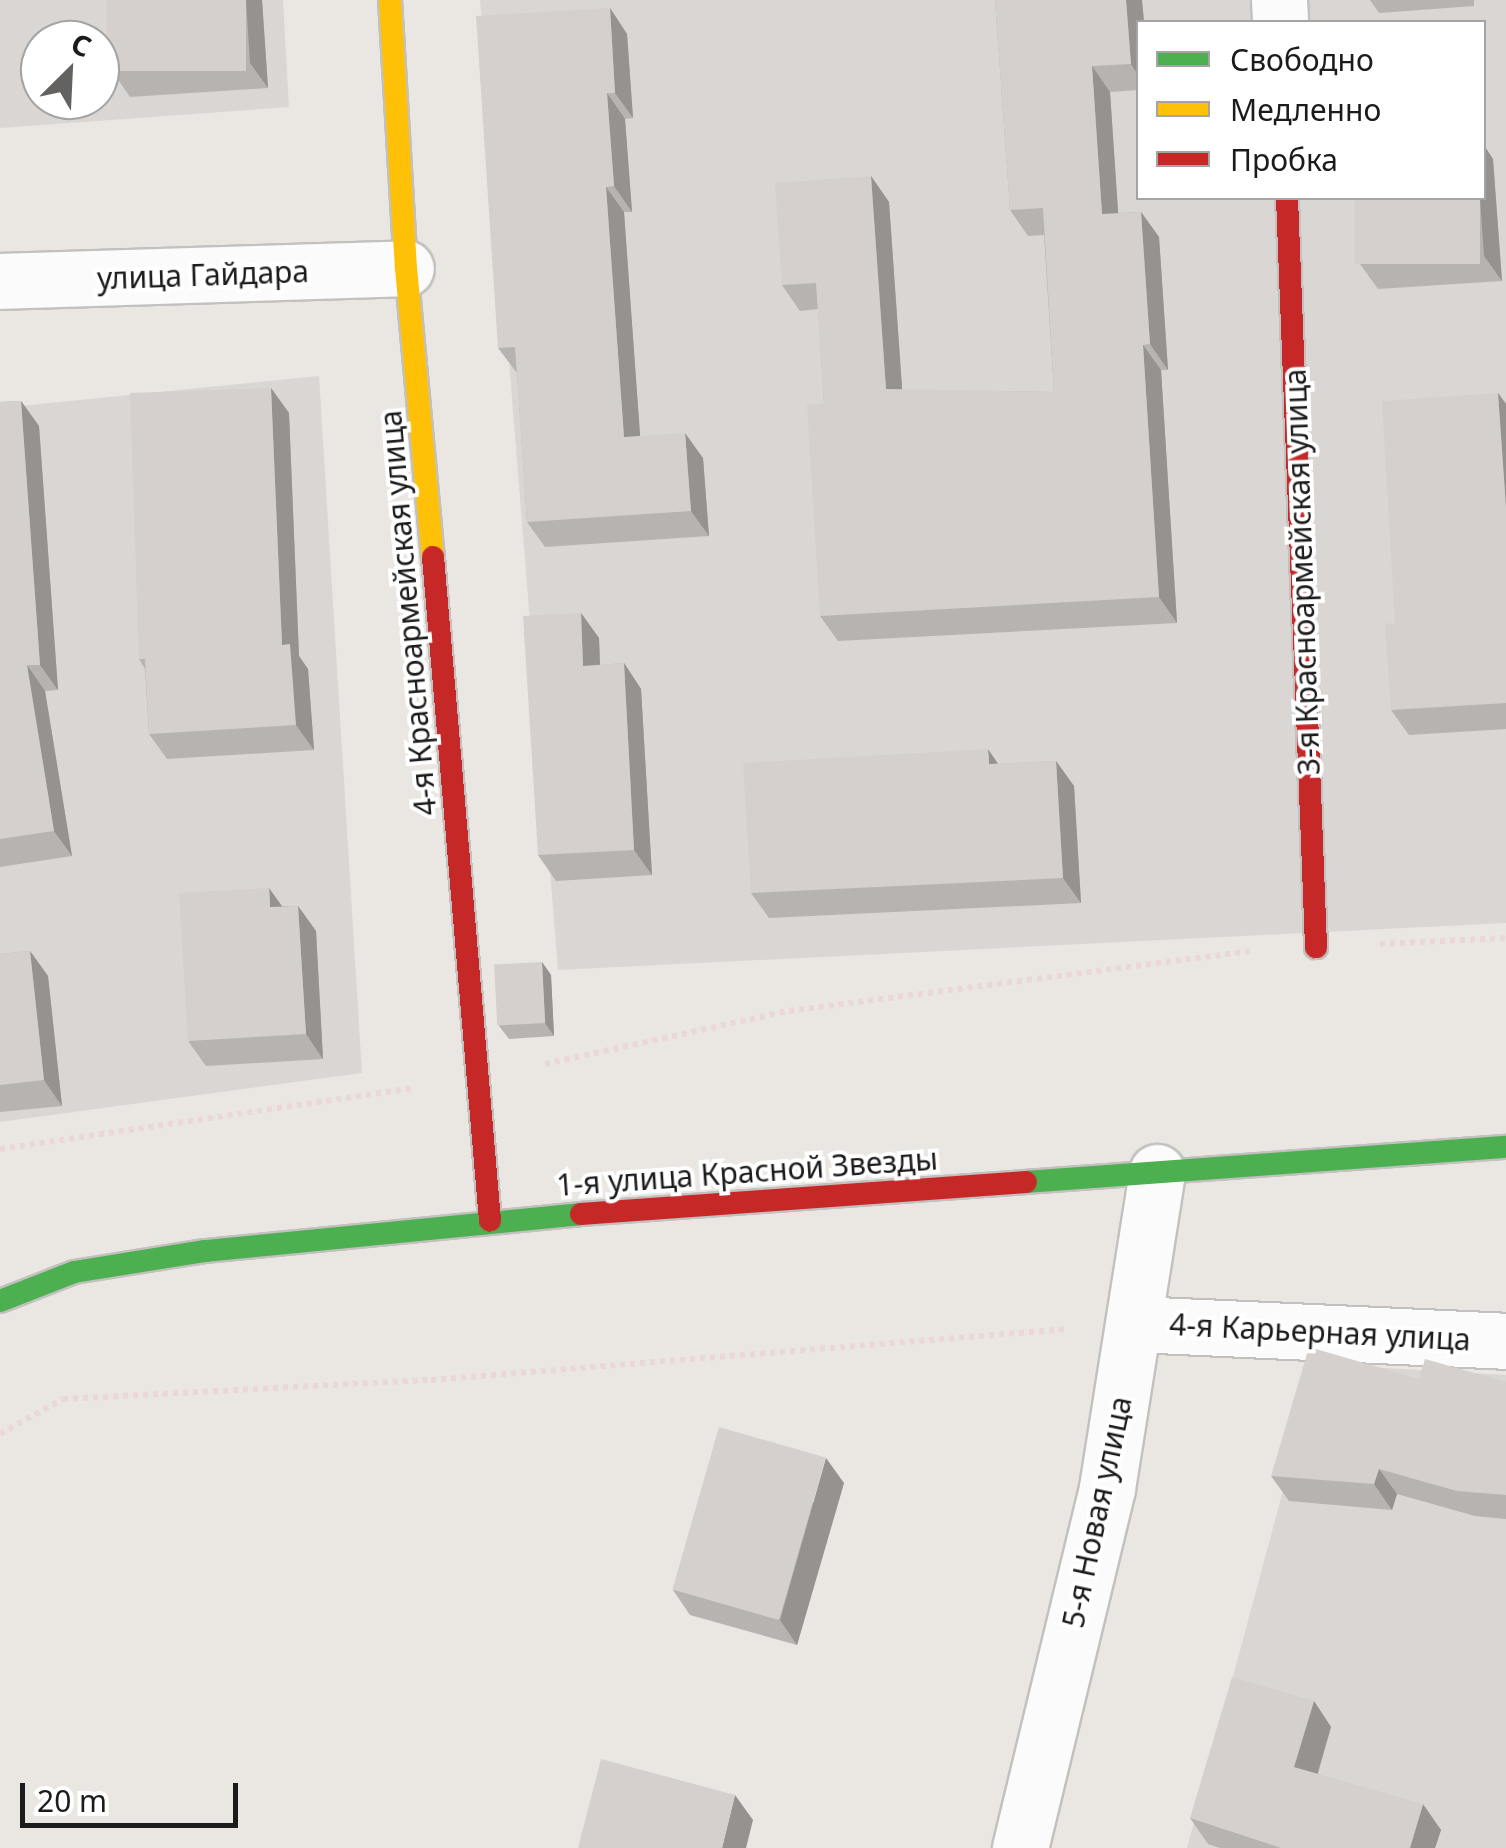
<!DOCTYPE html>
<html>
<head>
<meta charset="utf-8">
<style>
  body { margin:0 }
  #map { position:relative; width:1506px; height:1848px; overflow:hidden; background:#eae7e2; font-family:"Noto Sans",sans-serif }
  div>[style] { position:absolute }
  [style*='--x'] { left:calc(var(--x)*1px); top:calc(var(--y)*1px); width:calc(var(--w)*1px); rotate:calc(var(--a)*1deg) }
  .residential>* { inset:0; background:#d9d6d4 }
  .path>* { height:6px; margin-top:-3px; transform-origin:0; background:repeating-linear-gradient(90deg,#ead8d6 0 5px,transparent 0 10px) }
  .roads { filter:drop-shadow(2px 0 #c2c1bf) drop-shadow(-2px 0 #c2c1bf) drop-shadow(0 2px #c2c1bf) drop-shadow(0 -2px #c2c1bf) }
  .street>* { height:55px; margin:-27.5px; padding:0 27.5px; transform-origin:27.5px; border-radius:27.5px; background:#fcfbfb }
  .fast>* { height:22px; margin:-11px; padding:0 11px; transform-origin:11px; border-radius:11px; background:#4caf50 }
  .slow>* { height:22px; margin:-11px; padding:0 11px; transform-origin:11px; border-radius:11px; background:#ffc107 }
  .jam>* { height:22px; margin:-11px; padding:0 11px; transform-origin:11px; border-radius:11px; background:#c62828 }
  .wall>* { inset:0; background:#b7b3b0 }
  .shaded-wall>* { inset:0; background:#959290 }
  .building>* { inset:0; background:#d5d0cd; transform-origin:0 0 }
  span { translate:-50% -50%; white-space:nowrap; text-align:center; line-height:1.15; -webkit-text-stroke:8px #fff; paint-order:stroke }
  .street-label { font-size:30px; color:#1b1b1b }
  .legend { position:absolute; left:1136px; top:20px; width:350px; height:180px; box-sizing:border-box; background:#fff; border:2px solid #a4a4a4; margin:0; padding:12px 18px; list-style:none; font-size:30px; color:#1b1b1b }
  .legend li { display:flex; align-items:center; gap:20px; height:50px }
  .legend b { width:50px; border:2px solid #a4a4a4 }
  .north { position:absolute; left:20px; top:20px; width:100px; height:100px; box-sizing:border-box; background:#fff; border:2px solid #a4a4a4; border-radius:50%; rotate:24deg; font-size:28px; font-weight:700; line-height:40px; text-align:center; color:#1b1b1b }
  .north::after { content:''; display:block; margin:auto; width:35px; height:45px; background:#636261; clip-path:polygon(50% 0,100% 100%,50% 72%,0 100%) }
  .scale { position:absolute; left:20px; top:1783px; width:218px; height:45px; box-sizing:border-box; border:5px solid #1b1b1b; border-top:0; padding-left:12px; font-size:30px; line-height:35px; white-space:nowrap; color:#1b1b1b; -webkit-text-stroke:8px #fff; paint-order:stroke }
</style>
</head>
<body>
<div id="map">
  <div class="residential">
    <div style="clip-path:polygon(evenodd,0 0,283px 0,289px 107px,0 128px,0 0,40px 40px,100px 40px,100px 100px,40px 100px,40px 40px)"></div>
    <div style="clip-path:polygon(evenodd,480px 0,1506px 0,1506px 923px,558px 970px,480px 0,1138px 22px,1484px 22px,1484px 198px,1138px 198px,1138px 22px)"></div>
    <div style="clip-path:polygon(319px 376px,362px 1073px,0 1122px,0 408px)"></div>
    <div style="clip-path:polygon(1317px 1364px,1506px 1375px,1506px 1848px,1187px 1848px)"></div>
  </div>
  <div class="path">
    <div style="--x:1380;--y:944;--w:126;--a:-2.7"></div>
    <div style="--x:545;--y:1064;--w:250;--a:-12.3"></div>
    <div style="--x:789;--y:1011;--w:467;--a:-7.4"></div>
    <div style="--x:0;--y:1149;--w:418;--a:-8.4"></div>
    <div style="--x:0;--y:1434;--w:72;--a:-29.1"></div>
    <div style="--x:63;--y:1399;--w:368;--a:-3"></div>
    <div style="--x:431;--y:1380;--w:638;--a:-4.58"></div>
  </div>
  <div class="roads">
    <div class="street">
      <div style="--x:1279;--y:0;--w:22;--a:87"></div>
      <div style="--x:0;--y:281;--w:406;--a:-1.8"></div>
      <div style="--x:1135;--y:1324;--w:371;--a:2.6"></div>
      <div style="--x:1020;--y:1848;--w:370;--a:-76.4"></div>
      <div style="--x:1107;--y:1488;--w:320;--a:-81"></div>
    </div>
    <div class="fast">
      <div style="--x:1026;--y:1182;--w:481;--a:-4.2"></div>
      <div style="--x:0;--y:1301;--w:79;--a:-21.4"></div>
      <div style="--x:74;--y:1272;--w:133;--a:-9.1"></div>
      <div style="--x:205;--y:1251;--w:378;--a:-5.6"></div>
    </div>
    <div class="slow">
      <div style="--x:390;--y:0;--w:268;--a:86.6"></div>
      <div style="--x:406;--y:268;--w:290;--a:84.7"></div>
    </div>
    <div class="jam">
      <div style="--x:1287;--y:198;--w:750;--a:87.78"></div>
      <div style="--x:433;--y:557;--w:666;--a:85.09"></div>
      <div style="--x:581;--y:1214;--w:446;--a:-4.1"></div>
    </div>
  </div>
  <div class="wall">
    <div style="clip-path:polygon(107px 0,262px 0,268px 88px,130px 97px,112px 71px)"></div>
    <div style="clip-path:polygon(995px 0,1142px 0,1144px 22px,1138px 22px,1138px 90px,1110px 92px,1118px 213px,1141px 212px,1159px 237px,1168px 370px,1161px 370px,1177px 623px,838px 641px,820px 616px,824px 403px,818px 309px,800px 311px,782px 285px,871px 176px,889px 202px,902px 390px,1054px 392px,1044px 235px,1028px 236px,1010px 210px)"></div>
    <div style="clip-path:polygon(1370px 0,1474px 0,1474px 6px,1379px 13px)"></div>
    <div style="clip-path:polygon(610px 8px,627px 34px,633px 118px,625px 119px,632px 212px,624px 212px,640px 436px,703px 458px,709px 536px,545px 547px,527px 522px,517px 373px,498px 348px)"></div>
    <div style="clip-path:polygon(1493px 159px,1502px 281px,1378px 289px,1360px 264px)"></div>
    <div style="clip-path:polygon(271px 388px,289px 413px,299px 656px,308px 669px,314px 750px,167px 759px,149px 734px,145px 669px,139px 659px)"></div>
    <div style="clip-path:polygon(1498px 393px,1506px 404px,1506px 729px,1409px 735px,1391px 710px,1395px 623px)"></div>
    <div style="clip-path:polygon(21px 401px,39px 426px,58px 690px,45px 691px,72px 856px,0 867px,0 402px)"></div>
    <div style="clip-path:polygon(581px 613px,599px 638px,600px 665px,624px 663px,641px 689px,652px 875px,556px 881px,538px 855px)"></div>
    <div style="clip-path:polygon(1056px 761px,1074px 786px,1081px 903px,769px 918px,751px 893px,998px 764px)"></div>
    <div style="clip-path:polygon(282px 906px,298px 906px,316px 931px,323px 1059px,206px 1066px,188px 1041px)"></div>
    <div style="clip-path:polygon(30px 951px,48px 976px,62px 1106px,0 1112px,0 954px)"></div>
    <div style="clip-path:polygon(542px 962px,551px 975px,554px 1036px,509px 1039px,499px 1026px)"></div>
    <div style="clip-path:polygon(1419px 1379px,1506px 1382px,1506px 1519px,1475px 1516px,1397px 1494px,1392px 1510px,1289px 1501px,1271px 1476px)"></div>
    <div style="clip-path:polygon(844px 1483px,797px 1645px,690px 1615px,673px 1590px)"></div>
    <div style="clip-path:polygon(1314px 1701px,1331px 1727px,1318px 1774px,1441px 1830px,1435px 1848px,1220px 1848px,1208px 1844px,1190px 1818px)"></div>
  </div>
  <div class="shaded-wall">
    <div style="clip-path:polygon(246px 0,262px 0,268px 88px,250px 63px)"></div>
    <div style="clip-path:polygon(1126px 0,1142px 0,1144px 22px,1138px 22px,1138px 75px,1131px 64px)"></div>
    <div style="clip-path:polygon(610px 8px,627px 34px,633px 118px,615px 93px)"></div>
    <div style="clip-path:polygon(1092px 66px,1110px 92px,1120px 240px,1102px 214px)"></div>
    <div style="clip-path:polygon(607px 93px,625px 119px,632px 212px,614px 186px)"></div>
    <div style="clip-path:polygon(1484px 145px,1493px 159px,1502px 281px,1484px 256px,1480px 198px,1484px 198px)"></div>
    <div style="clip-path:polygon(871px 176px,889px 202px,904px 415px,886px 389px)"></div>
    <div style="clip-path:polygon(606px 187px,624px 212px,642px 462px,624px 437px)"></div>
    <div style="clip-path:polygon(1141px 212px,1159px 237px,1168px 370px,1150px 344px)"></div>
    <div style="clip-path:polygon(1143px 345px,1161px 370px,1177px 623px,1159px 597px)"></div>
    <div style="clip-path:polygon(271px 388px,289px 413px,299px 656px,308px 669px,314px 750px,296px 725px,282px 645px)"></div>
    <div style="clip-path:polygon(1498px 393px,1506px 404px,1506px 508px)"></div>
    <div style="clip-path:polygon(21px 401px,39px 426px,58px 690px,40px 665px)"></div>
    <div style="clip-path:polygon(685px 433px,703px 458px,709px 536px,691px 511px)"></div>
    <div style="clip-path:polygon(581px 613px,599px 638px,601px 691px,583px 666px)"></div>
    <div style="clip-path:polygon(624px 663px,641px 689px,652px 875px,634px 850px)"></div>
    <div style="clip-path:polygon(27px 665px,45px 691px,72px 856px,54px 831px)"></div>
    <div style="clip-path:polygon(988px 749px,1005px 774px,989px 764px)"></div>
    <div style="clip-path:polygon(1056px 761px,1074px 786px,1081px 903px,1063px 878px)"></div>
    <div style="clip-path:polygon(269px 888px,287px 913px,270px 907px)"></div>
    <div style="clip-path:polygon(298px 906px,316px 931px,323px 1059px,306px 1034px)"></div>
    <div style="clip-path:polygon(30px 951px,48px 976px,62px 1106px,44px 1080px)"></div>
    <div style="clip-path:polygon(542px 962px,551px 975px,554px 1036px,545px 1023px)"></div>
    <div style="clip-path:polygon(826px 1458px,844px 1483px,797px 1645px,780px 1620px)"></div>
    <div style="clip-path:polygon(1379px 1469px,1397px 1494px,1392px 1510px,1374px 1484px)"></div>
    <div style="clip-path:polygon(1314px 1701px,1331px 1727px,1312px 1792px,1294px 1767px)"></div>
    <div style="clip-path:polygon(735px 1795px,753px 1820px,746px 1848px,722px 1848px)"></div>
    <div style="clip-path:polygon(1423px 1804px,1441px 1830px,1435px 1848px,1410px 1848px)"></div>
  </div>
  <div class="building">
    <div style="left:107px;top:0;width:139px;height:71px"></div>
    <div style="clip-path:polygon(995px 0,1126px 0,1131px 64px,1092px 66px,1102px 214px,1141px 212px,1150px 344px,1143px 345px,1159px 597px,820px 616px,807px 405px,824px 403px,816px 283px,782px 285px,775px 183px,871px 176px,886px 389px,1054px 392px,1043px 208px,1010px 210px)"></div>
    <div style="clip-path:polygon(610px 8px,615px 93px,607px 93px,614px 186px,606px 187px,624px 437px,685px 433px,691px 511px,527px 522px,515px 347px,498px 348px,476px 16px)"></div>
    <div style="left:1355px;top:198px;width:125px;height:66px"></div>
    <div style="clip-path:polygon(271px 388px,282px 645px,290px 644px,296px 725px,149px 734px,145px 659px,139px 659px,130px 393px)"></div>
    <div style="clip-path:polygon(1498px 393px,1506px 508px,1506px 703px,1391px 710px,1385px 624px,1395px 623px,1382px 401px)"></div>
    <div style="clip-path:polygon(21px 401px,40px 665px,27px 665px,54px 831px,0 839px,0 402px)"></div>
    <div style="clip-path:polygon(581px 613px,583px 666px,624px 663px,634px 850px,538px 855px,523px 616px)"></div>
    <div style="clip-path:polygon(988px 749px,989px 764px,1056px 761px,1063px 878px,751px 893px,743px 763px)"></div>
    <div style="clip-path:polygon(269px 888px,270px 907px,298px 906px,306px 1034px,188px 1041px,179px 893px)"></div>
    <div style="clip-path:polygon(30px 951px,44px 1080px,0 1085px,0 954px)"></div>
    <div style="left:542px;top:962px;width:61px;height:48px;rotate:87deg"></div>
    <div style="clip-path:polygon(1309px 1347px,1419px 1379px,1425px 1359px,1506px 1382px,1506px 1495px,1457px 1491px,1379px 1469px,1374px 1484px,1271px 1476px)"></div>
    <div style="left:719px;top:1427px;width:111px;height:169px;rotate:16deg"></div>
    <div style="clip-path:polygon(1232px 1677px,1314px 1701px,1294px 1767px,1423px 1804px,1410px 1848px,1281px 1848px,1190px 1818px)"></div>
    <div style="clip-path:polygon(601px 1759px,735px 1795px,722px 1848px,578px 1848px)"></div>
  </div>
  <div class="street-label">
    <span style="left:203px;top:275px;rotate:-2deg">улица Гайдара</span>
    <span style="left:1302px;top:572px;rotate:-92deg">3-я Красноармейская улица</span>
    <span style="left:408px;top:613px;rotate:-95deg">4-я Красноармейская улица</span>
    <span style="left:747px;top:1172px;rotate:-4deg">1-я улица Красной Звезды</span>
    <span style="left:1320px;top:1332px;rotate:3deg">4-я Карьерная улица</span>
    <span style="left:1097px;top:1512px;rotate:-78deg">5-я Новая улица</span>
  </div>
  <ul class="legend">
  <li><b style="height:12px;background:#4caf50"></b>Свободно</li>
  <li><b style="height:12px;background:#ffc107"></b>Медленно</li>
  <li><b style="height:12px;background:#c62828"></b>Пробка</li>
  </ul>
  <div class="north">С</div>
  <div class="scale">20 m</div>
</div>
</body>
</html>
